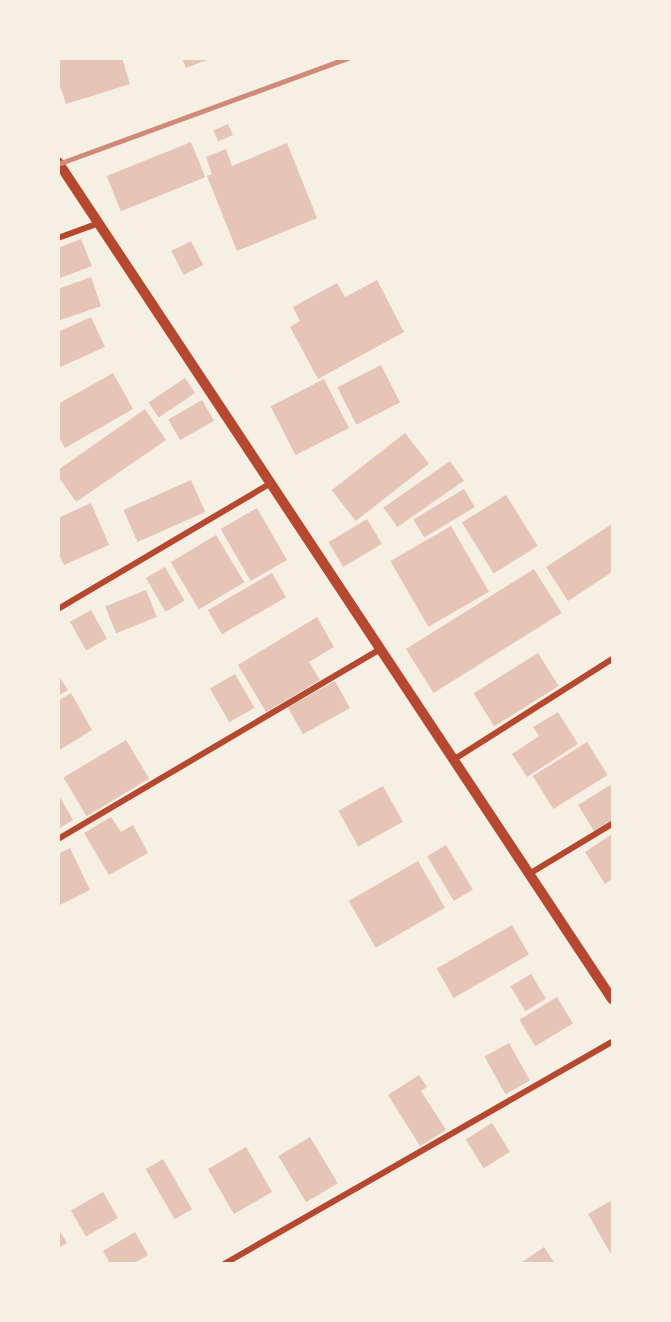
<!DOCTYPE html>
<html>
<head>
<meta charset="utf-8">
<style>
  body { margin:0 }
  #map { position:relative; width:671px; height:1322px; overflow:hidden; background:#f6efe4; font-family:"PT Sans",sans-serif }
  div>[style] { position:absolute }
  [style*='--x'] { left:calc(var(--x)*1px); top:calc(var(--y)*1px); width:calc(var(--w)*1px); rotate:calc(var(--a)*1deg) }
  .building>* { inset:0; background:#e6c5b7; transform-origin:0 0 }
  .minor>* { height:6px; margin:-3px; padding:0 3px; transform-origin:3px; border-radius:3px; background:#b5482f }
  .tertiary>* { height:10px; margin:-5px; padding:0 5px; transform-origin:5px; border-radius:5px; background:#b5482f }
  .rail>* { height:4.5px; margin:-2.25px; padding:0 2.25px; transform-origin:2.25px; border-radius:2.25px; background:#cf8b77 }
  span { translate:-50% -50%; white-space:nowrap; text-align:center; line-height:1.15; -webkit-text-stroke:6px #f6efe4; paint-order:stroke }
  .frame { position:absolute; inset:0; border:60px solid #f6efe4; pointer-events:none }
</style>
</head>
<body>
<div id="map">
  <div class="building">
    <div style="clip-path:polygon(58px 58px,122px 58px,130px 84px,66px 104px,58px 80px)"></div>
    <div style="clip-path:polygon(182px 58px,210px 58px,210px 59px,186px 68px)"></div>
    <div style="left:228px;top:124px;width:12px;height:16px;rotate:66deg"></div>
    <div style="left:191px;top:142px;width:38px;height:91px;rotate:68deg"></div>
    <div style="clip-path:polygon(287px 143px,317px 218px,237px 251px,207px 176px,212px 174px,206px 157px,226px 149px,232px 166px)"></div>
    <div style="clip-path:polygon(81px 239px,92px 266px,58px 279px,58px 248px)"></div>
    <div style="left:191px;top:241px;width:27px;height:22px;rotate:63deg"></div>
    <div style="clip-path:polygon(91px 277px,101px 306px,58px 321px,58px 289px)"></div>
    <div style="clip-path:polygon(377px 280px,404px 332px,318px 379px,290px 327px,300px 321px,293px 307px,337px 283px,345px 297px)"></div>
    <div style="clip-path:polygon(91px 317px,105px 347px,58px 368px,58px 332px)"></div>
    <div style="left:381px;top:365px;width:42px;height:49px;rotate:63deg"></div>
    <div style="clip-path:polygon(113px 373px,133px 409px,65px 448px,58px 435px,58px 404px)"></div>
    <div style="left:185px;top:378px;width:18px;height:44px;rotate:56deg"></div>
    <div style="left:324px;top:379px;width:55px;height:60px;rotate:63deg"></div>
    <div style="left:202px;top:400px;width:24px;height:39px;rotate:60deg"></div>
    <div style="clip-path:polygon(145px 409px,166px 440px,76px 502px,58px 476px,58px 470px)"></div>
    <div style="left:405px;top:433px;width:39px;height:93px;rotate:52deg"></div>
    <div style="left:450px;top:461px;width:24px;height:81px;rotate:55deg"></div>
    <div style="left:191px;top:480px;width:35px;height:74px;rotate:66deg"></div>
    <div style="left:464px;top:489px;width:21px;height:59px;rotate:59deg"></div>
    <div style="left:506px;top:495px;width:60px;height:52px;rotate:58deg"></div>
    <div style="clip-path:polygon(91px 503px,109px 545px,64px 565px,58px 552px,58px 518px)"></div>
    <div style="left:257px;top:508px;width:60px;height:42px;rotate:60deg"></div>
    <div style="left:367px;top:519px;width:29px;height:45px;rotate:59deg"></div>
    <div style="clip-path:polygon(612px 524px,612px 572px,568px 601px,546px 567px)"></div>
    <div style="left:451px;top:526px;width:76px;height:70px;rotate:60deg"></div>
    <div style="left:216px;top:535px;width:55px;height:53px;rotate:59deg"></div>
    <div style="left:165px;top:567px;width:39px;height:22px;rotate:60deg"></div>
    <div style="left:534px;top:569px;width:52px;height:151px;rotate:58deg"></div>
    <div style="left:272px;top:573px;width:28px;height:74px;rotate:60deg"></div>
    <div style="left:146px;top:590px;width:29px;height:44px;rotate:68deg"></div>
    <div style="left:91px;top:610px;width:33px;height:24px;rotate:61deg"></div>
    <div style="clip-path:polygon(317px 617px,334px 647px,309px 662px,320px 680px,266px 712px,238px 665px)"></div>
    <div style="left:538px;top:653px;width:39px;height:76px;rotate:58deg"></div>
    <div style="left:235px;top:674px;width:39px;height:29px;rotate:60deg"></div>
    <div style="clip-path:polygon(58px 675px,68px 690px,58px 696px)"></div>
    <div style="left:335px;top:681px;width:31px;height:54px;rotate:61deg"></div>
    <div style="clip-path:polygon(71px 693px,92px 730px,58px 751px,58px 701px)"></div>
    <div style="clip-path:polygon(558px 712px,578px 744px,527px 777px,512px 754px,539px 736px,533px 727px)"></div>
    <div style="left:126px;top:740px;width:45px;height:73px;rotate:59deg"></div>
    <div style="left:587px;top:742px;width:39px;height:64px;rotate:58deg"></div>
    <div style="clip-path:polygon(612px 784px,612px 820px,594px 831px,578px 805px)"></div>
    <div style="left:383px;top:786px;width:41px;height:51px;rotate:61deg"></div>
    <div style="clip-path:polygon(58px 794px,73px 820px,58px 829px)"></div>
    <div style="clip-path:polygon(111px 817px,121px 832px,133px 825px,148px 853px,109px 875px,84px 833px)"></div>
    <div style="clip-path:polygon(612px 834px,612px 879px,605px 884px,585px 852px)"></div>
    <div style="left:446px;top:845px;width:52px;height:22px;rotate:59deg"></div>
    <div style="clip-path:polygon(70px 848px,90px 890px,58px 906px,58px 854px)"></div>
    <div style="left:418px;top:861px;width:54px;height:80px;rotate:60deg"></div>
    <div style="left:512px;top:925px;width:34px;height:87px;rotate:60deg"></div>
    <div style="left:531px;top:974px;width:29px;height:24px;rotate:59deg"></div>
    <div style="left:557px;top:997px;width:31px;height:44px;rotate:59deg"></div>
    <div style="left:509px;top:1043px;width:43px;height:28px;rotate:61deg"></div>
    <div style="clip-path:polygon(419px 1075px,427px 1087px,421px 1091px,446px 1130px,420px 1146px,388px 1095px)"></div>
    <div style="left:492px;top:1123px;width:34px;height:31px;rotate:58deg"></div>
    <div style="left:310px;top:1137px;width:54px;height:37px;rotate:59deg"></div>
    <div style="left:246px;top:1147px;width:52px;height:44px;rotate:60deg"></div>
    <div style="left:163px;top:1159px;width:58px;height:20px;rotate:60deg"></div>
    <div style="left:103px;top:1192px;width:30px;height:37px;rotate:60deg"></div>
    <div style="clip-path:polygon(612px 1200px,612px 1256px,588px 1214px)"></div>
    <div style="clip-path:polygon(58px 1228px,67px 1243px,58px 1248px)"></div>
    <div style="clip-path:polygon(135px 1232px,148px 1255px,133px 1264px,110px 1264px,103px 1251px)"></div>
    <div style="clip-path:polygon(544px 1247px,555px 1264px,519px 1264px)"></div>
  </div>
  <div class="minor">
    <div style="--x:58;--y:238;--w:44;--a:-20.1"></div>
    <div style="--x:58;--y:609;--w:247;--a:-30.6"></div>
    <div style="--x:453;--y:760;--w:188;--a:-32.4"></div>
    <div style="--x:58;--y:839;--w:375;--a:-30.5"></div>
    <div style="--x:529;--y:874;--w:97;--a:-31.1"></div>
    <div style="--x:224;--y:1264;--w:447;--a:-29.8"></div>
  </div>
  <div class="tertiary">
    <div style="--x:58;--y:162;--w:1004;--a:56.5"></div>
  </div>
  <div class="rail">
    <div style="--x:58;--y:164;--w:309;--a:-20.1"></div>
  </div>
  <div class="frame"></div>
</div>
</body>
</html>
